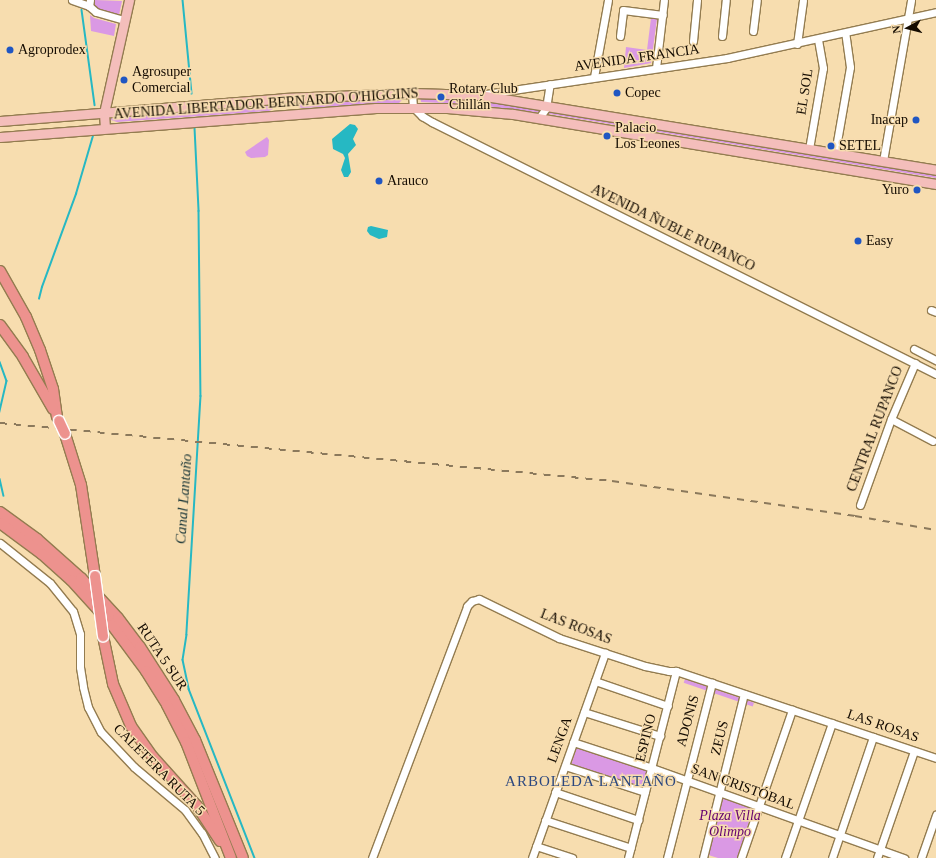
<!DOCTYPE html>
<html>
<head>
<meta charset="utf-8">
<style>
  body { margin:0 }
  #map { position:relative; width:936px; height:858px; overflow:hidden; background:#f7ddaf; font-family:"Times New Roman",serif }
  div>[style] { position:absolute }
  [style*='--x'] { left:calc(var(--x)*1px); top:calc(var(--y)*1px); width:calc(var(--w)*1px); rotate:calc(var(--a)*1deg) }
  .green>* { inset:0; background:#da99e4; transform-origin:0 0 }
  .water>* { inset:0; background:#26b8c3 }
  .stream>* { height:1.5px; margin:-0.75px; padding:0 0.75px; transform-origin:0.75px; border-radius:0.75px; background:#26b8c3 }
  .roads { filter:drop-shadow(1px 0 #937c50) drop-shadow(-1px 0 #937c50) drop-shadow(0 1px #937c50) drop-shadow(0 -1px #937c50) }
  .minor>* { height:7px; margin:-3.5px; padding:0 3.5px; transform-origin:3.5px; border-radius:3.5px; background:#fff }
  .major>* { height:9px; margin:-4.5px; padding:0 4.5px; transform-origin:4.5px; border-radius:4.5px; background:#f4bebb }
  .highway>* { height:10px; margin:-5px; padding:0 5px; transform-origin:5px; border-radius:5px; background:#ed928e }
  .rail>* { height:1.5px; margin-top:-0.75px; transform-origin:0; background:repeating-linear-gradient(90deg,#8b795c 0 7px,transparent 0 14px) }
  .bridges { filter:drop-shadow(1px 0 #fff) drop-shadow(-1px 0 #fff) drop-shadow(0 1px #fff) drop-shadow(0 -1px #fff) }
  .highway-bridge>* { height:10px; margin:-5px; padding:0 5px; transform-origin:5px; border-radius:5px; background:#ed928e }
  .dots>* { width:11px; height:11px; translate:-50% -50%; box-sizing:border-box; border:2px solid #f7ddaf; border-radius:50% }
  span { translate:-50% -50%; white-space:nowrap; text-align:center; line-height:1.15; -webkit-text-stroke:3px #f7ddaf; paint-order:stroke }
  .poi-label { font-size:14px; color:#140b00 }
  .left { translate:0 -50%; text-align:left }
  .right { translate:-100% -50%; text-align:right }
  .street-label { font-size:14px; color:#140b00 }
  .park-label { font-size:14px; color:#640071; font-style:italic }
  .water-label { font-size:15px; color:#183537; font-style:italic }
  .neighbourhood-label { font-size:15px; color:#2b477f; letter-spacing:1px }
  .north { position:absolute; left:888px; top:8px; width:40px; height:40px; -webkit-text-stroke:3px #f7ddaf; paint-order:stroke; rotate:263deg; font-size:11px; font-weight:700; line-height:16px; text-align:center; color:#140b00 }
  .north::after { content:''; display:block; margin:auto; width:14px; height:18px; background:#140b00; clip-path:polygon(50% 0,100% 100%,50% 72%,0 100%) }
</style>
</head>
<body>
<div id="map">
  <div class="green">
    <div style="clip-path:polygon(95px 0,122px 1px,119px 15px,98px 9px,95px 6px)"></div>
    <div style="clip-path:polygon(90px 15px,94px 18px,116px 24px,114px 36px,91px 31px)"></div>
    <div style="clip-path:polygon(651px 18px,657px 19px,651px 63px,624px 68px,626px 47px,647px 50px)"></div>
    <div style="clip-path:polygon(420px 96px,480px 99px,936px 172px,936px 178px,543px 113px,479px 105px,421px 102px)"></div>
    <div style="clip-path:polygon(400px 97px,402px 100px,399px 103px,303px 108px,298px 107px,297px 104px,299px 102px,346px 98px)"></div>
    <div style="clip-path:polygon(270px 105px,273px 106px,273px 109px,269px 111px,117px 122px,111px 120px,111px 117px)"></div>
    <div style="clip-path:polygon(267px 137px,269px 140px,268px 155px,265px 157px,251px 158px,247px 156px,245px 152px)"></div>
    <div style="left:685px;top:679px;width:73px;height:4px;rotate:19deg"></div>
    <div style="left:577px;top:746px;width:75px;height:21px;rotate:17deg"></div>
    <div style="clip-path:polygon(719px 796px,753px 808px,738px 858px,718px 858px,705px 854px)"></div>
  </div>
  <div class="water">
    <div style="clip-path:polygon(350px 124px,355px 125px,358px 129px,353px 139px,356px 145px,348px 154px,351px 172px,348px 177px,344px 177px,341px 170px,345px 158px,343px 154px,333px 149px,332px 139px)"></div>
    <div style="clip-path:polygon(371px 226px,388px 230px,387px 237px,379px 239px,370px 235px,367px 231px,368px 227px)"></div>
  </div>
  <div class="stream">
    <div style="--x:183;--y:0;--w:94;--a:84.5"></div>
    <div style="--x:82;--y:10;--w:96;--a:82.2"></div>
    <div style="--x:195;--y:128;--w:83;--a:87.2"></div>
    <div style="--x:199;--y:211;--w:185;--a:89.4"></div>
    <div style="--x:201;--y:396;--w:239;--a:93.4"></div>
    <div style="--x:187;--y:635;--w:25;--a:99"></div>
    <div style="--x:183;--y:660;--w:30;--a:78"></div>
    <div style="--x:189;--y:689;--w:181;--a:68.7"></div>
    <div style="--x:39;--y:299;--w:12;--a:-76"></div>
    <div style="--x:42;--y:287;--w:99;--a:-69.9"></div>
    <div style="--x:76;--y:194;--w:60;--a:-73.7"></div>
    <div style="--x:0;--y:362;--w:20;--a:70"></div>
    <div style="--x:7;--y:381;--w:32;--a:103"></div>
    <div style="--x:0;--y:479;--w:17;--a:77"></div>
  </div>
  <div class="roads">
    <div class="minor">
      <div style="--x:72;--y:0;--w:18;--a:19"></div>
      <div style="--x:90;--y:0;--w:6;--a:99"></div>
      <div style="--x:89;--y:6;--w:9;--a:41"></div>
      <div style="--x:96;--y:12;--w:29;--a:16"></div>
      <div style="--x:753;--y:31;--w:31;--a:-83"></div>
      <div style="--x:620;--y:36;--w:26;--a:-83"></div>
      <div style="--x:623;--y:10;--w:40;--a:7.1"></div>
      <div style="--x:722;--y:36;--w:36;--a:-84"></div>
      <div style="--x:693;--y:41;--w:41;--a:-84.4"></div>
      <div style="--x:797;--y:44;--w:44;--a:-82.2"></div>
      <div style="--x:656;--y:68;--w:68;--a:-83.3"></div>
      <div style="--x:594;--y:77;--w:78;--a:-79.7"></div>
      <div style="--x:412;--y:93;--w:14;--a:86"></div>
      <div style="--x:413;--y:107;--w:13;--a:45"></div>
      <div style="--x:422;--y:116;--w:12;--a:31"></div>
      <div style="--x:432;--y:122;--w:563;--a:26.57"></div>
      <div style="--x:486;--y:94;--w:244;--a:-8.5"></div>
      <div style="--x:727;--y:58;--w:214;--a:-12.4"></div>
      <div style="--x:539;--y:118;--w:12;--a:-55"></div>
      <div style="--x:546;--y:108;--w:24;--a:-81"></div>
      <div style="--x:809;--y:149;--w:82;--a:-80.2"></div>
      <div style="--x:823;--y:68;--w:29;--a:-100"></div>
      <div style="--x:835;--y:153;--w:87;--a:-80.1"></div>
      <div style="--x:850;--y:67;--w:34;--a:-98"></div>
      <div style="--x:883;--y:161;--w:163;--a:-80.1"></div>
      <div style="--x:931;--y:310;--w:5;--a:22"></div>
      <div style="--x:914;--y:349;--w:25;--a:27"></div>
      <div style="--x:891;--y:419;--w:47;--a:27.6"></div>
      <div style="--x:860;--y:505;--w:91;--a:-70.2"></div>
      <div style="--x:891;--y:419;--w:61;--a:-66.8"></div>
      <div style="--x:0;--y:543;--w:64;--a:38.7"></div>
      <div style="--x:50;--y:583;--w:36;--a:51"></div>
      <div style="--x:73;--y:611;--w:24;--a:73"></div>
      <div style="--x:80;--y:634;--w:33;--a:90"></div>
      <div style="--x:80;--y:667;--w:20;--a:81"></div>
      <div style="--x:83;--y:687;--w:21;--a:76"></div>
      <div style="--x:88;--y:707;--w:28;--a:63"></div>
      <div style="--x:101;--y:732;--w:48;--a:46.7"></div>
      <div style="--x:134;--y:767;--w:67;--a:40.1"></div>
      <div style="--x:185;--y:810;--w:29;--a:54"></div>
      <div style="--x:202;--y:833;--w:28;--a:63"></div>
      <div style="--x:595;--y:681;--w:77;--a:18.9"></div>
      <div style="--x:584;--y:712;--w:80;--a:17.5"></div>
      <div style="--x:573;--y:742;--w:83;--a:18.2"></div>
      <div style="--x:652;--y:768;--w:268;--a:19.7"></div>
      <div style="--x:565;--y:766;--w:84;--a:18"></div>
      <div style="--x:555;--y:792;--w:88;--a:18.6"></div>
      <div style="--x:545;--y:820;--w:90;--a:18"></div>
      <div style="--x:536;--y:846;--w:38;--a:18"></div>
      <div style="--x:372;--y:858;--w:269;--a:-69.3"></div>
      <div style="--x:467;--y:606;--w:7;--a:-45"></div>
      <div style="--x:472;--y:601;--w:7;--a:-16"></div>
      <div style="--x:479;--y:599;--w:89;--a:26"></div>
      <div style="--x:559;--y:638;--w:90;--a:18"></div>
      <div style="--x:645;--y:666;--w:25;--a:12"></div>
      <div style="--x:669;--y:671;--w:7;--a:0"></div>
      <div style="--x:676;--y:671;--w:274;--a:18.5"></div>
      <div style="--x:532;--y:858;--w:218;--a:-70.4"></div>
      <div style="--x:628;--y:858;--w:193;--a:-75.6"></div>
      <div style="--x:667;--y:858;--w:181;--a:-75.6"></div>
      <div style="--x:703;--y:858;--w:169;--a:-76"></div>
      <div style="--x:741;--y:858;--w:157;--a:-71"></div>
      <div style="--x:785;--y:858;--w:143;--a:-70.8"></div>
      <div style="--x:832;--y:858;--w:128;--a:-71.3"></div>
      <div style="--x:877;--y:858;--w:113;--a:-70.9"></div>
      <div style="--x:921;--y:858;--w:46;--a:-70.8"></div>
    </div>
    <div class="major">
      <div style="--x:0;--y:121;--w:285;--a:-4.6"></div>
      <div style="--x:284;--y:98;--w:128;--a:-2.2"></div>
      <div style="--x:412;--y:93;--w:67;--a:1.7"></div>
      <div style="--x:479;--y:95;--w:463;--a:9.3"></div>
      <div style="--x:105;--y:128;--w:15;--a:-94"></div>
      <div style="--x:104;--y:113;--w:116;--a:-77.5"></div>
      <div style="--x:0;--y:137;--w:377;--a:-4.4"></div>
      <div style="--x:376;--y:108;--w:71;--a:0"></div>
      <div style="--x:447;--y:108;--w:66;--a:5.2"></div>
      <div style="--x:513;--y:114;--w:429;--a:9.4"></div>
    </div>
    <div class="highway">
      <div style="--x:0;--y:271;--w:53;--a:60.5"></div>
      <div style="--x:26;--y:317;--w:36;--a:67"></div>
      <div style="--x:40;--y:350;--w:41;--a:71.6"></div>
      <div style="--x:53;--y:389;--w:28;--a:82"></div>
      <div style="--x:0;--y:325;--w:39;--a:54"></div>
      <div style="--x:23;--y:357;--w:60;--a:60"></div>
      <div style="--x:65;--y:434;--w:53;--a:72.6"></div>
      <div style="--x:81;--y:485;--w:92;--a:81.3"></div>
      <div style="--x:0;--y:512;--w:46;--a:36.1"></div>
      <div style="--x:37;--y:539;--w:59;--a:41.6"></div>
      <div style="--x:81;--y:578;--w:54;--a:47.2"></div>
      <div style="--x:118;--y:618;--w:36;--a:53"></div>
      <div style="--x:140;--y:647;--w:63;--a:57.3"></div>
      <div style="--x:174;--y:700;--w:45;--a:62.3"></div>
      <div style="--x:195;--y:740;--w:127;--a:67.9"></div>
      <div style="--x:0;--y:523;--w:52;--a:36.4"></div>
      <div style="--x:42;--y:554;--w:39;--a:42"></div>
      <div style="--x:71;--y:580;--w:61;--a:47.7"></div>
      <div style="--x:112;--y:625;--w:57;--a:53.5"></div>
      <div style="--x:146;--y:671;--w:40;--a:58"></div>
      <div style="--x:167;--y:705;--w:42;--a:62.8"></div>
      <div style="--x:186;--y:742;--w:124;--a:68.8"></div>
      <div style="--x:103;--y:636;--w:49;--a:78.2"></div>
      <div style="--x:113;--y:684;--w:46;--a:66.8"></div>
      <div style="--x:131;--y:726;--w:38;--a:55"></div>
      <div style="--x:153;--y:757;--w:66;--a:48.1"></div>
      <div style="--x:197;--y:806;--w:42;--a:56.7"></div>
    </div>
  </div>
  <div class="rail">
    <div style="--x:0;--y:423;--w:615;--a:5.41"></div>
    <div style="--x:612;--y:481;--w:246;--a:8.2"></div>
    <div style="--x:855;--y:516;--w:82;--a:9.8"></div>
  </div>
  <div class="bridges">
    <div class="highway-bridge">
      <div style="--x:59;--y:421;--w:14;--a:65"></div>
      <div style="--x:95;--y:576;--w:61;--a:82.4"></div>
    </div>
  </div>
  <div class="dots">
    <div style="left:10px;top:50px;background:#2056c2"></div>
    <div style="left:124px;top:80px;background:#2056c2"></div>
    <div style="left:617px;top:93px;background:#2056c2"></div>
    <div style="left:441px;top:97px;background:#2056c2"></div>
    <div style="left:916px;top:120px;background:#2056c2"></div>
    <div style="left:607px;top:136px;background:#2056c2"></div>
    <div style="left:831px;top:146px;background:#2056c2"></div>
    <div style="left:379px;top:181px;background:#2056c2"></div>
    <div style="left:917px;top:190px;background:#2056c2"></div>
    <div style="left:858px;top:241px;background:#2056c2"></div>
  </div>
  <div class="poi-label">
    <span class="left" style="left:18px;top:50px">Agroprodex</span>
    <span class="left" style="left:132px;top:80px">Agrosuper<br>Comercial</span>
    <span class="left" style="left:449px;top:97px">Rotary Club<br>Chillán</span>
    <span class="left" style="left:625px;top:93px">Copec</span>
    <span class="right" style="left:908px;top:120px">Inacap</span>
    <span class="left" style="left:615px;top:136px">Palacio<br>Los Leones</span>
    <span class="left" style="left:839px;top:146px">SETEL</span>
    <span class="left" style="left:387px;top:181px">Arauco</span>
    <span class="right" style="left:909px;top:190px">Yuro</span>
    <span class="left" style="left:866px;top:241px">Easy</span>
  </div>
  <div class="street-label">
    <span style="left:637px;top:58px;rotate:-8deg">AVENIDA FRANCIA</span>
    <span style="left:805px;top:92px;rotate:-81deg">EL SOL</span>
    <span style="left:266px;top:104px;rotate:-4deg">AVENIDA LIBERTADOR BERNARDO O'HIGGINS</span>
    <span style="left:673px;top:228px;rotate:26deg">AVENIDA ÑUBLE RUPANCO</span>
    <span style="left:875px;top:429px;rotate:-69deg">CENTRAL RUPANCO</span>
    <span style="left:576px;top:627px;rotate:21deg">LAS ROSAS</span>
    <span style="left:162px;top:657px;rotate:56deg">RUTA 5 SUR</span>
    <span style="left:688px;top:721px;rotate:-75deg">ADONIS</span>
    <span style="left:883px;top:726px;rotate:19deg">LAS ROSAS</span>
    <span style="left:646px;top:738px;rotate:-76deg">ESPINO</span>
    <span style="left:720px;top:738px;rotate:-76deg">ZEUS</span>
    <span style="left:560px;top:740px;rotate:-70deg">LENGA</span>
    <span style="left:159px;top:770px;rotate:45deg">CALETERA RUTA 5</span>
    <span style="left:743px;top:787px;rotate:20deg">SAN CRISTÓBAL</span>
  </div>
  <div class="park-label">
    <span style="left:730px;top:824px">Plaza Villa<br>Olimpo</span>
  </div>
  <div class="water-label">
    <span style="left:184px;top:499px;rotate:-86deg">Canal Lantaño</span>
  </div>
  <div class="neighbourhood-label">
    <span style="left:591px;top:782px">ARBOLEDA LANTAÑO</span>
  </div>
  <div class="north">N</div>
</div>
</body>
</html>
